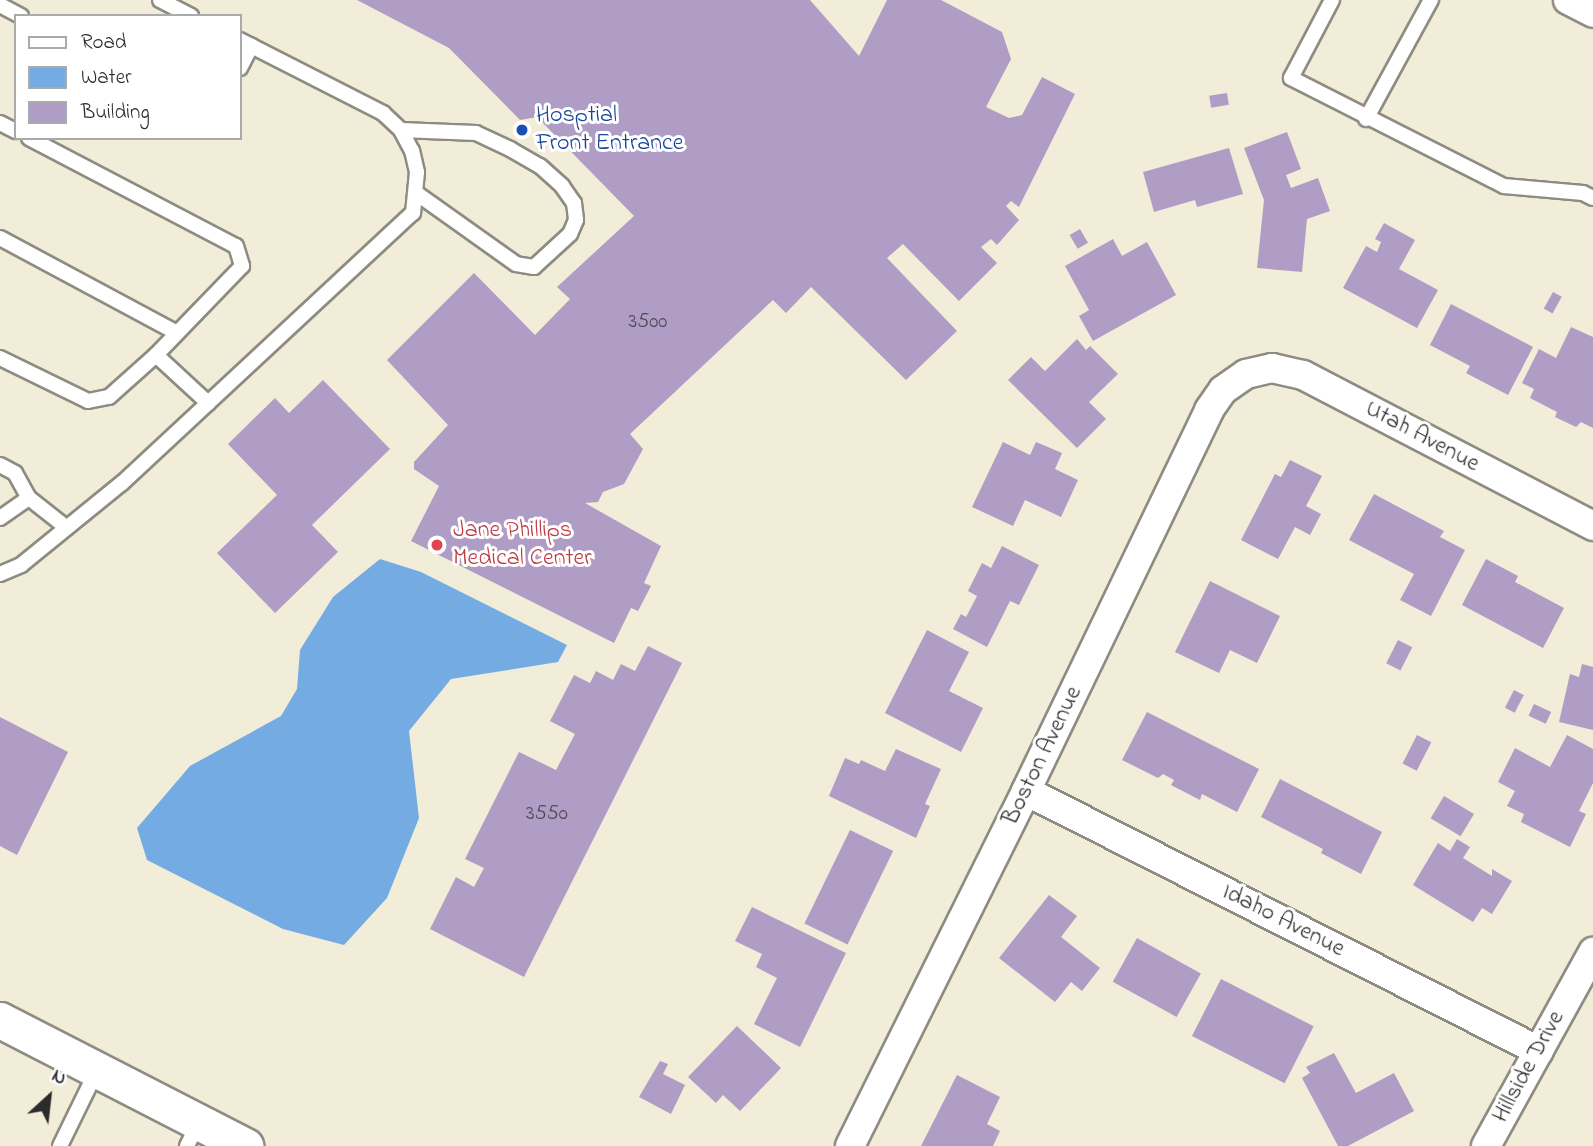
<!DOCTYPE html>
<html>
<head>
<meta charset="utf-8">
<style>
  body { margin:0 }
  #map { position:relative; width:1593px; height:1146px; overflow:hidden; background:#f1edd8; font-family:"Indie Flower",sans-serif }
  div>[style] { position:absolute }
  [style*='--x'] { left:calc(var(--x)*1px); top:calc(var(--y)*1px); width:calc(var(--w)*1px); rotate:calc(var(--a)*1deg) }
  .water>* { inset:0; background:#73abe2 }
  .building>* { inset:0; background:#b09dc5; transform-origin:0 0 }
  .roads { filter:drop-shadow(2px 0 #8e8c82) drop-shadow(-2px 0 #8e8c82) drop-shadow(0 2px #8e8c82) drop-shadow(0 -2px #8e8c82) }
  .service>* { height:14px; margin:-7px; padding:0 7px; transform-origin:7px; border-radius:7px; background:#fff }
  .minor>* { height:28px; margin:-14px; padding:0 14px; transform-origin:14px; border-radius:14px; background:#fff }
  .tertiary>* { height:35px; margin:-17.5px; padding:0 17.5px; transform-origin:17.5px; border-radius:17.5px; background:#fff }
  .dots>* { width:19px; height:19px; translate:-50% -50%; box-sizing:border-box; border:4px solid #fff; border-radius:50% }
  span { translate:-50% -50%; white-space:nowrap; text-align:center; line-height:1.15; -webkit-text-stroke:6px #fff; paint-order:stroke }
  .number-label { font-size:21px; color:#4c4852 }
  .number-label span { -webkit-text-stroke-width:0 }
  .transit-label { font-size:24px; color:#164399 }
  .left { translate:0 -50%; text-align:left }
  .street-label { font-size:24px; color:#2b2b2b }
  .health-label { font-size:24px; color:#be3a42 }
  .legend { position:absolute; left:14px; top:14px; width:228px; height:126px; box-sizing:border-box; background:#fff; border:2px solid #aaa; margin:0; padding:9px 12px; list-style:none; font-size:21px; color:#2b2b2b }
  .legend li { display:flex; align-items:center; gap:14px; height:35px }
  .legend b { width:35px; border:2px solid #aaa }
  .north { position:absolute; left:14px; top:1062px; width:70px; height:70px; -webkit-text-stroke:5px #fff; paint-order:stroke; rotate:27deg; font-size:19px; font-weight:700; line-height:28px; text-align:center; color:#2b2b2b }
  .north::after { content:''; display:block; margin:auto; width:24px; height:32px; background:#2b2b2b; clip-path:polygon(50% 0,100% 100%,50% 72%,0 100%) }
</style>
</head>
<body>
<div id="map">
  <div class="water">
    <div style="clip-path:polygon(380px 559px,421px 572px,567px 645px,558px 662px,451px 679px,409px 731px,419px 818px,387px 898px,344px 945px,283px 929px,147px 860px,137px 828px,190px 766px,281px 716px,297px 689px,300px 650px,333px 597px)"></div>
  </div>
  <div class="building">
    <div style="clip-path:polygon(357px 0,810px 0,859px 56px,887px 0,941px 0,1002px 32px,1011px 59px,986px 107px,1009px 118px,1022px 115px,1042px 77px,1075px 94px,1019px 207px,1011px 201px,1006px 206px,1019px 220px,997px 245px,991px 239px,981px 247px,997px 263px,959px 301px,903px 244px,887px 258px,957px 331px,906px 380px,811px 287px,786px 313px,773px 300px,630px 434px,643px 449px,624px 484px,603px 492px,598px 502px,585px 503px,661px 546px,644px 583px,651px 586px,638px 611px,631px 608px,614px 643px,411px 541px,439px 486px,414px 469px,414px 462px,448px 425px,387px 360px,474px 273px,535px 335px,570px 299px,557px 287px,634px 216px,537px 117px,520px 120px,449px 48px)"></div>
    <div style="left:1227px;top:93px;width:12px;height:18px;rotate:81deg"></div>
    <div style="clip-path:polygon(1287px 132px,1301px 169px,1286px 175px,1291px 188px,1318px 178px,1330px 211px,1307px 219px,1302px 272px,1257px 268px,1264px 200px,1244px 148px)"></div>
    <div style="clip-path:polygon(1229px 148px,1243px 194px,1197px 207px,1195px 200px,1154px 212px,1143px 172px)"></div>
    <div style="clip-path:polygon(1384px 223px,1415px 240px,1399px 269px,1438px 290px,1417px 328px,1343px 288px,1366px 246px,1377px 252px,1381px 242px,1375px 239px)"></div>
    <div style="left:1080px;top:229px;width:16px;height:12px;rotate:60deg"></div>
    <div style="clip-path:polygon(1113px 239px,1122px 256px,1147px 242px,1176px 295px,1093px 341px,1079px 316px,1089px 310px,1065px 266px)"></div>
    <div style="left:1553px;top:292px;width:10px;height:19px;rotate:29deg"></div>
    <div style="clip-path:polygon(1451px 304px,1533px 347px,1508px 395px,1466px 373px,1470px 366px,1430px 345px)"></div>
    <div style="clip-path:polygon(1571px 327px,1593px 337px,1593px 428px,1581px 422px,1576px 427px,1555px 417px,1557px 412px,1530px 398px,1534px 389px,1522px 383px,1539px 349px,1556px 358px)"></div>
    <div style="clip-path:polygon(1077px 339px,1086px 350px,1090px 346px,1118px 374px,1089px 402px,1106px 419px,1077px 448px,1008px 380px,1031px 357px,1045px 371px)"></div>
    <div style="clip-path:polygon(323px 380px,390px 449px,312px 525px,338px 552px,275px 613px,217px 553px,277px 495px,228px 444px,275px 398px,289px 413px)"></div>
    <div style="clip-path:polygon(1003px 442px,1030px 455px,1036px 442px,1062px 453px,1055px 469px,1078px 480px,1061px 517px,1025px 500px,1013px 526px,972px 507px)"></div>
    <div style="clip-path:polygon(1290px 460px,1322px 476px,1306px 506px,1321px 514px,1310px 535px,1295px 527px,1278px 559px,1241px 540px,1275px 474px,1281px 477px)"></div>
    <div style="clip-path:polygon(1374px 494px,1444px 531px,1440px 537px,1465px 550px,1431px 616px,1400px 600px,1414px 574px,1349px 540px)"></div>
    <div style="clip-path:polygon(1002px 546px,1039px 565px,1019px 605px,1010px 601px,987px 647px,953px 629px,961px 614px,966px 617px,977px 596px,968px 591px,982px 563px,991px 568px)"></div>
    <div style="clip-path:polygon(1486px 559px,1518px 576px,1515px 582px,1564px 608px,1543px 648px,1462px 605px)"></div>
    <div style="clip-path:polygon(1210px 581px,1280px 616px,1257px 663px,1230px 650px,1219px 673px,1175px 652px)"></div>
    <div style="clip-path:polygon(927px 630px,969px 652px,949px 691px,983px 708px,961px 752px,885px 713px)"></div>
    <div style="left:1398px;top:640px;width:16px;height:26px;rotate:27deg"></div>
    <div style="clip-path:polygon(648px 646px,682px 663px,524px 977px,430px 929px,456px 877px,474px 887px,484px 868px,465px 859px,519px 752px,556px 770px,575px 734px,550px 721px,574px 675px,590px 683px,596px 671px,613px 680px,621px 664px,635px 671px)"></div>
    <div style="clip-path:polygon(1582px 664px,1593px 667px,1593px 730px,1559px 722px,1570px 674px,1579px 677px)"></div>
    <div style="left:1514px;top:690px;width:11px;height:20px;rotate:27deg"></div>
    <div style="left:1534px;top:704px;width:19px;height:13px;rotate:25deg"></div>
    <div style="clip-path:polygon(1147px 712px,1259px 769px,1237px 812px,1202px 794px,1200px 800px,1171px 785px,1174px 780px,1163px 774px,1158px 778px,1122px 760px)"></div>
    <div style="clip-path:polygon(0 717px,68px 752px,17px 855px,0 846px)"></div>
    <div style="left:1417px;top:735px;width:16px;height:32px;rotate:27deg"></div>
    <div style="clip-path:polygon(1567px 735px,1593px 749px,1593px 783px,1579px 811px,1586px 814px,1570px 847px,1521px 822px,1524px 814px,1507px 806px,1515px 791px,1498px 782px,1515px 748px,1550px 767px)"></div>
    <div style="clip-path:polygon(896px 749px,941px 769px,925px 804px,930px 806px,916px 838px,829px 796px,845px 758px,859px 764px,861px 760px,885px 771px)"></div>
    <div style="clip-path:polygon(1280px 779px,1382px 832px,1361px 874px,1321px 853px,1323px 849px,1261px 817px)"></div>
    <div style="left:1444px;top:796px;width:35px;height:26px;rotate:31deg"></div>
    <div style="left:850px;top:830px;width:48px;height:104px;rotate:26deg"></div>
    <div style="clip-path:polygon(1457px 839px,1470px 847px,1463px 858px,1492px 876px,1492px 869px,1512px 881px,1492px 914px,1482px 908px,1473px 922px,1413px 885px,1438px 843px,1450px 851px)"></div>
    <div style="clip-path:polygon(1049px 895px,1077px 916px,1061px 937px,1100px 968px,1082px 991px,1071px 982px,1055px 1002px,999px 958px)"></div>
    <div style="clip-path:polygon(752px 907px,846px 953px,800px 1047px,754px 1024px,777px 978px,756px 967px,762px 954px,735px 941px)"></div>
    <div style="left:1137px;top:938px;width:73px;height:50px;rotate:29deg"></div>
    <div style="left:1221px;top:979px;width:104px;height:64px;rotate:27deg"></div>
    <div style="clip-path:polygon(737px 1026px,781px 1068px,740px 1111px,723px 1095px,716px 1103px,688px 1077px)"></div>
    <div style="clip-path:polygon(1334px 1053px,1356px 1093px,1394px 1073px,1414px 1111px,1348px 1146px,1338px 1146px,1302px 1078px,1310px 1073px,1306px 1067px)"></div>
    <div style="clip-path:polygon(660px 1061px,668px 1064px,663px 1074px,685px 1085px,671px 1114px,639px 1097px)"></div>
    <div style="clip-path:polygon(957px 1075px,1000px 1097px,987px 1124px,1000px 1131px,993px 1146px,921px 1146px)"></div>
  </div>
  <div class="roads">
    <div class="service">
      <div style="--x:160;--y:0;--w:35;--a:27"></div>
      <div style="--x:1332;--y:0;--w:88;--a:117.7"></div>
      <div style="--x:1291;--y:78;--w:239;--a:26.9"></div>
      <div style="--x:1504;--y:186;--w:79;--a:5.1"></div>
      <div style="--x:1583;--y:193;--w:11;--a:27"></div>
      <div style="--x:0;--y:5;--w:24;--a:28"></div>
      <div style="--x:240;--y:68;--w:25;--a:-63"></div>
      <div style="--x:1366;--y:119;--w:136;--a:-61.4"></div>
      <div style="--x:0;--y:123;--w:18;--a:27"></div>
      <div style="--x:401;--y:130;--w:75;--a:2.3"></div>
      <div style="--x:476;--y:133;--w:38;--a:25"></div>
      <div style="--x:510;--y:149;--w:34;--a:30"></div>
      <div style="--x:540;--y:166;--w:30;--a:42"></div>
      <div style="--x:562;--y:186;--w:21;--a:55"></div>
      <div style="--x:574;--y:203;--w:17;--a:83"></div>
      <div style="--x:576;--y:220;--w:15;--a:113"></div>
      <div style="--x:570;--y:234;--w:49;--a:137.5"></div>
      <div style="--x:534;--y:267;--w:18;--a:-171"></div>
      <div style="--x:516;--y:264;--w:123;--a:-144.6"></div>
      <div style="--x:29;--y:138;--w:233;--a:27.6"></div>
      <div style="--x:236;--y:246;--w:21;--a:73"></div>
      <div style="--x:242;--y:266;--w:124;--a:134"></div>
      <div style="--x:0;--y:238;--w:201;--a:28.2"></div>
      <div style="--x:0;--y:358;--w:98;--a:26"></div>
      <div style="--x:88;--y:401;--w:21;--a:-11"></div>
      <div style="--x:109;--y:397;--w:63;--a:-41.8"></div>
      <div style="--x:156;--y:355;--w:71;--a:42.7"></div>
      <div style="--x:0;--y:465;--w:17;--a:28"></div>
      <div style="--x:15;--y:473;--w:29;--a:61"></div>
      <div style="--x:0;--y:518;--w:35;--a:-35"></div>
      <div style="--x:29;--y:498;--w:48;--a:38.3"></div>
      <div style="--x:0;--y:574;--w:23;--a:-23"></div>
      <div style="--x:21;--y:565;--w:130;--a:-39.1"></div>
      <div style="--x:122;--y:483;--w:397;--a:-42.9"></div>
      <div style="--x:413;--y:213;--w:41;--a:-84.4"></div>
      <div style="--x:417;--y:172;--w:22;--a:-103"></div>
      <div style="--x:412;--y:151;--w:24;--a:-118"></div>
      <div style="--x:401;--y:130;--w:25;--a:-137"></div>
      <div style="--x:383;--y:113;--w:161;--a:-153"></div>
      <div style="--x:60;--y:1146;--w:85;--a:-64"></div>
      <div style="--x:187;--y:1146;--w:25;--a:-64"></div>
    </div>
    <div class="minor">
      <div style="--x:1568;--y:0;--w:28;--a:27"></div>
      <div style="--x:1026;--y:791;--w:575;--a:26.88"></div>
      <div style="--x:850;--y:1146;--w:396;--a:-63.6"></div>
      <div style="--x:1026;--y:791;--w:423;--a:-64.3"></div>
      <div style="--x:1209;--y:410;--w:24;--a:-55"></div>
      <div style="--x:1223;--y:390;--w:28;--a:-35"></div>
      <div style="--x:1246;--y:374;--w:27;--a:-13"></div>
      <div style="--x:1272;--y:368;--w:32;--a:13"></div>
      <div style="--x:1303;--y:375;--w:327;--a:27.5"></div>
      <div style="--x:1486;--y:1146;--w:222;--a:-61.1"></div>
    </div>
    <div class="tertiary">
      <div style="--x:0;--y:1020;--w:276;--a:27.2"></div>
    </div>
  </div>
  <div class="dots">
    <div style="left:522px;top:130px;background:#1a4fb4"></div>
    <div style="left:437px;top:545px;background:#e0444e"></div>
  </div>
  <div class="number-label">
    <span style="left:648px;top:322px">3500</span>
    <span style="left:547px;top:814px">3550</span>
  </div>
  <div class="transit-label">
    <span class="left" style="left:536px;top:130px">Hosptial<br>Front Entrance</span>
  </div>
  <div class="street-label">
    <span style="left:1422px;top:437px;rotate:28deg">Utah Avenue</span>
    <span style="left:1043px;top:756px;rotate:-64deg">Boston Avenue</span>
    <span style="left:1283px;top:921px;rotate:27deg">Idaho Avenue</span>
    <span style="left:1529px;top:1067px;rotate:-61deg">Hillside Drive</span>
  </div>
  <div class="health-label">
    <span class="left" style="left:453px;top:545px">Jane Phillips<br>Medical Center</span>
  </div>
  <ul class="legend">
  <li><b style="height:9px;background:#fff"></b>Road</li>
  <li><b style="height:19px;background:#73abe2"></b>Water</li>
  <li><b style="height:19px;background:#b09dc5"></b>Building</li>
  </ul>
  <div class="north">N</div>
</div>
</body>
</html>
